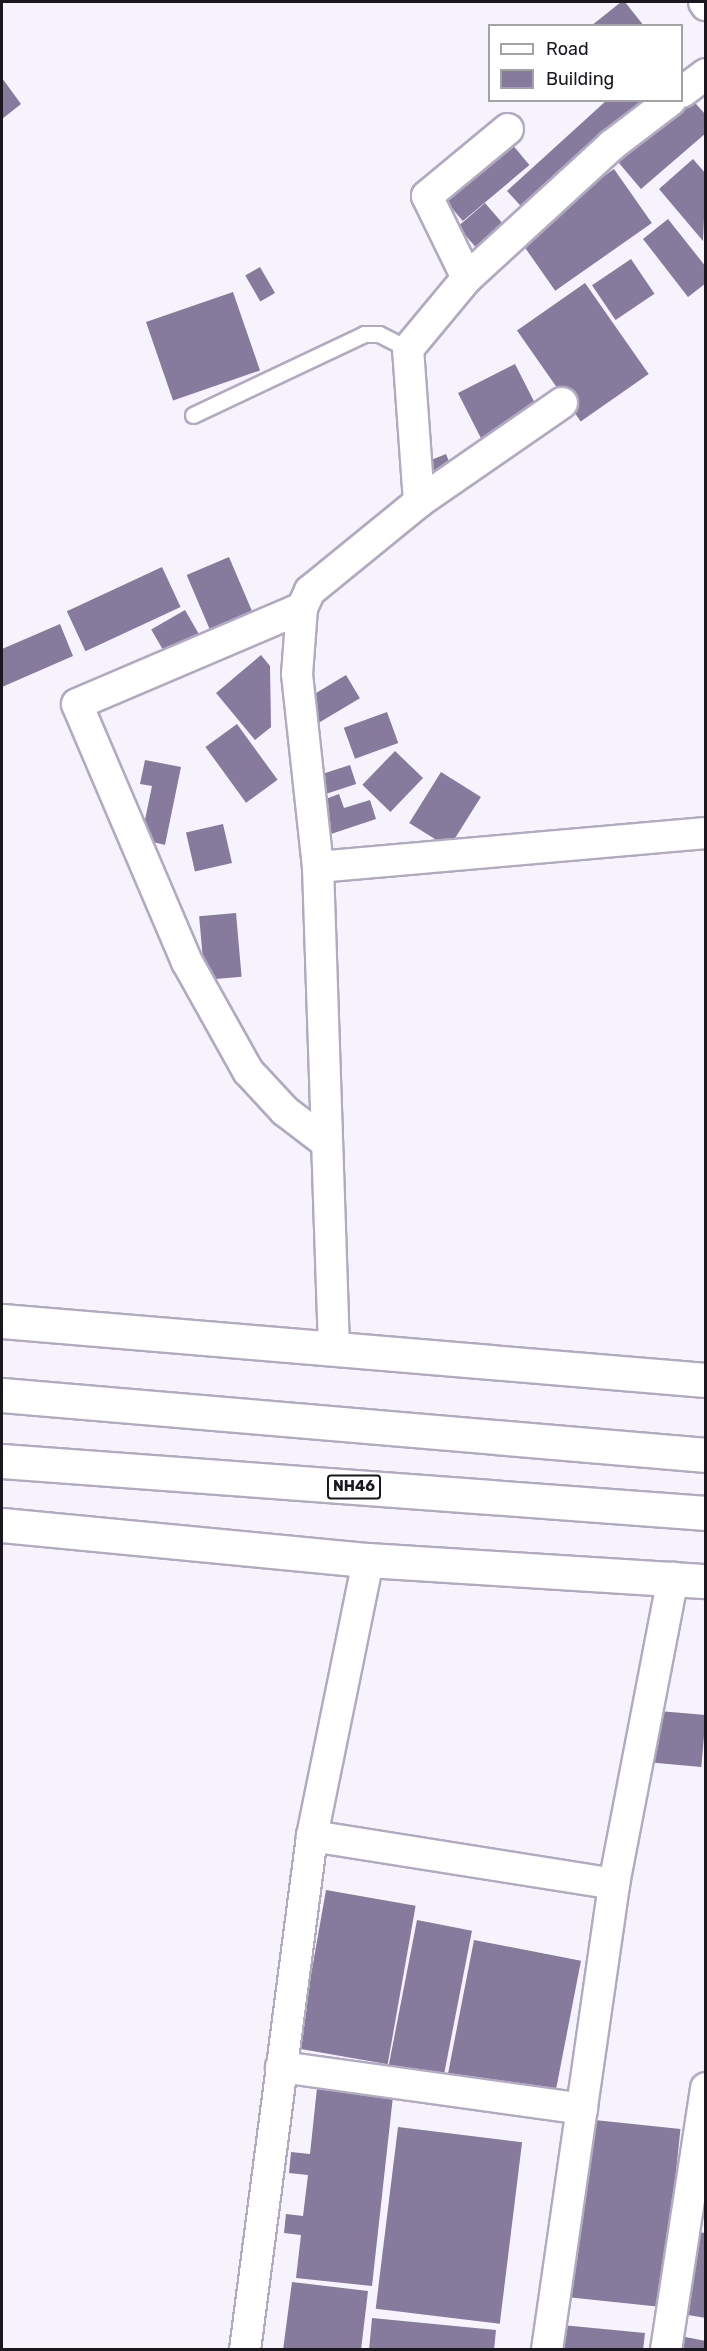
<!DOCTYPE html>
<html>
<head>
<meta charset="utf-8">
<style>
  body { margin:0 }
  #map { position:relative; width:707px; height:2351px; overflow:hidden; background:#f6f3fd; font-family:Rubik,sans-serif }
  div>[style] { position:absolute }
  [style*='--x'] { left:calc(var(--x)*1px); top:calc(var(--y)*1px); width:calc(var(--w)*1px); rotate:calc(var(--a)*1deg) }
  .building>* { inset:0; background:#867a9d; transform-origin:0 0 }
  .roads { filter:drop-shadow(2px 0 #b1aac0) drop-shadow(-2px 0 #b1aac0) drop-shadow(0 2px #b1aac0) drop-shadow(0 -2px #b1aac0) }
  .service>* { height:15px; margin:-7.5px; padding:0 7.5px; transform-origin:7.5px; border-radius:7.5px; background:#fff }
  .minor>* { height:30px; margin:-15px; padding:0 15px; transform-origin:15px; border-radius:15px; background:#fff }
  .tertiary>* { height:33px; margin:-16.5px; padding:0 16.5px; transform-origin:16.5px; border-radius:16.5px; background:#fff }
  .primary>* { height:33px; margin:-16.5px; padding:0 16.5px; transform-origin:16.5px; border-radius:16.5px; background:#fff }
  span { translate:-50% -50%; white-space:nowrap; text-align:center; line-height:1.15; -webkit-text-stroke:4.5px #fff; paint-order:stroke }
  .shield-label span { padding:2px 4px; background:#fff; border:2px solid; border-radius:4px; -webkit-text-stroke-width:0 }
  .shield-label { font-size:15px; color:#1a171f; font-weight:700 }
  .frame { position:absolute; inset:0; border:3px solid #1a171f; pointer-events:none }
  .legend { position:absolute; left:488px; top:24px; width:195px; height:78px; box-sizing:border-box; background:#fff; border:2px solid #a3a2a5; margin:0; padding:8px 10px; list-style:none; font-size:18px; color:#1a171f }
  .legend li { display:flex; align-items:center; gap:12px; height:30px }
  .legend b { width:30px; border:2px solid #a3a2a5 }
</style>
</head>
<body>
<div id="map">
  <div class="building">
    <div style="clip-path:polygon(625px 2px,644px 26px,591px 26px,621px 2px)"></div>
    <div style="clip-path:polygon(2px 78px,21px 104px,2px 119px)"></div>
    <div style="clip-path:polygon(686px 93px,706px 115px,706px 133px,641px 189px,613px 156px)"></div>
    <div style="clip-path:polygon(607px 100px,656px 100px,529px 215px,507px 191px)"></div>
    <div style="left:505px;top:136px;width:38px;height:87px;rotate:50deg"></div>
    <div style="clip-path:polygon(693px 159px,706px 174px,703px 241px,659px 189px)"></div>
    <div style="left:614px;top:169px;width:66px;height:118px;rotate:55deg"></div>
    <div style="left:485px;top:203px;width:37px;height:36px;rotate:49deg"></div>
    <div style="clip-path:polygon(668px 219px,706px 267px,706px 283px,688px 297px,643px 239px)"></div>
    <div style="left:631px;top:259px;width:42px;height:47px;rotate:56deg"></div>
    <div style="left:260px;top:267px;width:30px;height:17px;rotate:60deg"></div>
    <div style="left:585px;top:283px;width:111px;height:83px;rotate:55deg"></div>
    <div style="left:233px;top:292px;width:83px;height:92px;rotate:71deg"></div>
    <div style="left:515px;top:364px;width:51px;height:64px;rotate:63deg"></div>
    <div style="left:446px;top:454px;width:22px;height:25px;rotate:68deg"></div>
    <div style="left:229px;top:557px;width:65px;height:46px;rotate:67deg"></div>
    <div style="left:162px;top:567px;width:44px;height:105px;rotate:65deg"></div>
    <div style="left:185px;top:610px;width:34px;height:39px;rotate:60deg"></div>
    <div style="clip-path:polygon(60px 624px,73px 656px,2px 687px,2px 649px)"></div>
    <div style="clip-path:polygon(261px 655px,270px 666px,271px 727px,255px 740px,216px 693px)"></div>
    <div style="left:346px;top:675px;width:27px;height:48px;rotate:59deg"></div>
    <div style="left:387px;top:712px;width:33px;height:46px;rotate:70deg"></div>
    <div style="left:237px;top:724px;width:69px;height:39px;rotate:54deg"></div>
    <div style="left:395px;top:751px;width:39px;height:47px;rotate:44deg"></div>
    <div style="clip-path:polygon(145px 760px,181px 767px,165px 845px,141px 839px,152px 786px,140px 784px)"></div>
    <div style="left:350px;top:765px;width:20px;height:40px;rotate:72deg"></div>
    <div style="left:441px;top:772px;width:47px;height:60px;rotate:32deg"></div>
    <div style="clip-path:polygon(339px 794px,344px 808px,370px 800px,376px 819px,328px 835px,318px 802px)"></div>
    <div style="left:223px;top:824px;width:40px;height:38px;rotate:77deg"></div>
    <div style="left:236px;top:913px;width:64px;height:37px;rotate:85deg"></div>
    <div style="left:659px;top:1711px;width:47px;height:52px;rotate:5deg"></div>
    <div style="left:326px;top:1890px;width:91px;height:161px;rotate:10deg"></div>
    <div style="left:417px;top:1920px;width:56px;height:148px;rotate:11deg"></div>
    <div style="left:474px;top:1940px;width:109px;height:141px;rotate:11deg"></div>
    <div style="clip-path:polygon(317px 2088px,393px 2096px,372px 2286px,296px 2278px,301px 2235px,284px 2233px,286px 2214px,303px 2216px,308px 2175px,289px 2173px,291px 2152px,310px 2154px)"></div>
    <div style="left:585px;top:2119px;width:96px;height:179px;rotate:6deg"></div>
    <div style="left:398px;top:2127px;width:125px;height:183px;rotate:7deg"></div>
    <div style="clip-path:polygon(696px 2232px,706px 2233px,706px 2318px,682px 2314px)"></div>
    <div style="clip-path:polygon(292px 2282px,368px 2291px,361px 2350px,283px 2350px)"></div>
    <div style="clip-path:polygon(372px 2318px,496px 2330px,494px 2350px,369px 2350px)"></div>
    <div style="clip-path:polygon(562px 2325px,645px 2333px,643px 2350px,559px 2350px)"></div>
    <div style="clip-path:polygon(675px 2335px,706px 2341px,706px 2350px,672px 2350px)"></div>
  </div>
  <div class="roads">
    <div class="service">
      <div style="--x:193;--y:415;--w:189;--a:-25.3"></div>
      <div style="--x:364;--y:334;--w:15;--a:0"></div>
      <div style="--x:379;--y:334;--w:33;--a:27"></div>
    </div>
    <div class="minor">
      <div style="--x:704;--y:2;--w:4;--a:56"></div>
      <div style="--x:682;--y:92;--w:30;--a:-37"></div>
      <div style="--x:467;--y:278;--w:91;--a:-116"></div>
      <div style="--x:427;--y:196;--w:105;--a:-39.6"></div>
      <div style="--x:419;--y:502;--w:153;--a:-94.1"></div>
      <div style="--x:408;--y:349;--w:92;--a:-50.3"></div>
      <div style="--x:467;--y:278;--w:197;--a:-42.5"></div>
      <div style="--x:612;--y:145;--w:74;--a:-37.3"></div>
      <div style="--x:302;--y:608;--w:66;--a:94.3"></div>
      <div style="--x:297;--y:674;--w:194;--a:83.8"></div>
      <div style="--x:318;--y:867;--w:478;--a:88.1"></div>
      <div style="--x:318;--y:867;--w:389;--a:-5"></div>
      <div style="--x:327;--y:1143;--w:53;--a:-142.7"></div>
      <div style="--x:285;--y:1111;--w:54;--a:-132.8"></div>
      <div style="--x:248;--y:1071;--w:125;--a:-119.2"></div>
      <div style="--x:187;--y:962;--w:280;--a:-113.1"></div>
      <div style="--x:77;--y:704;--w:245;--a:-23.1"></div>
      <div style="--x:302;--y:608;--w:19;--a:-65"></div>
      <div style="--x:310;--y:591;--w:141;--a:-39.2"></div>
      <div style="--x:419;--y:502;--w:174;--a:-34.7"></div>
      <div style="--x:312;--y:1836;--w:306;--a:9"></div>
      <div style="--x:281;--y:2067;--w:304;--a:7.9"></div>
      <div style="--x:245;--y:2350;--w:518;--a:-82.57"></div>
      <div style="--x:312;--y:1836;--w:282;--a:-78.5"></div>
      <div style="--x:547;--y:2350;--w:471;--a:-81.8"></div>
      <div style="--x:614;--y:1884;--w:312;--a:-79.1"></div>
      <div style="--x:666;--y:2350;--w:265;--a:-81.3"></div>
    </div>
    <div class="tertiary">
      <div style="--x:2;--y:1321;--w:706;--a:4.79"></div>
      <div style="--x:2;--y:1525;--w:368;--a:5.5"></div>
      <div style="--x:368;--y:1560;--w:339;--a:3.6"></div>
    </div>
    <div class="primary">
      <div style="--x:2;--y:1395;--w:707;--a:4.87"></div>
      <div style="--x:2;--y:1461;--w:706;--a:4.22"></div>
    </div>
  </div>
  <div class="shield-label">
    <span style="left:354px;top:1487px">NH46</span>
  </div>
  <div class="frame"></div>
  <ul class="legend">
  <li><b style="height:8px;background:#fff"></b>Road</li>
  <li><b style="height:16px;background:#867a9d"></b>Building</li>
  </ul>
</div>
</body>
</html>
